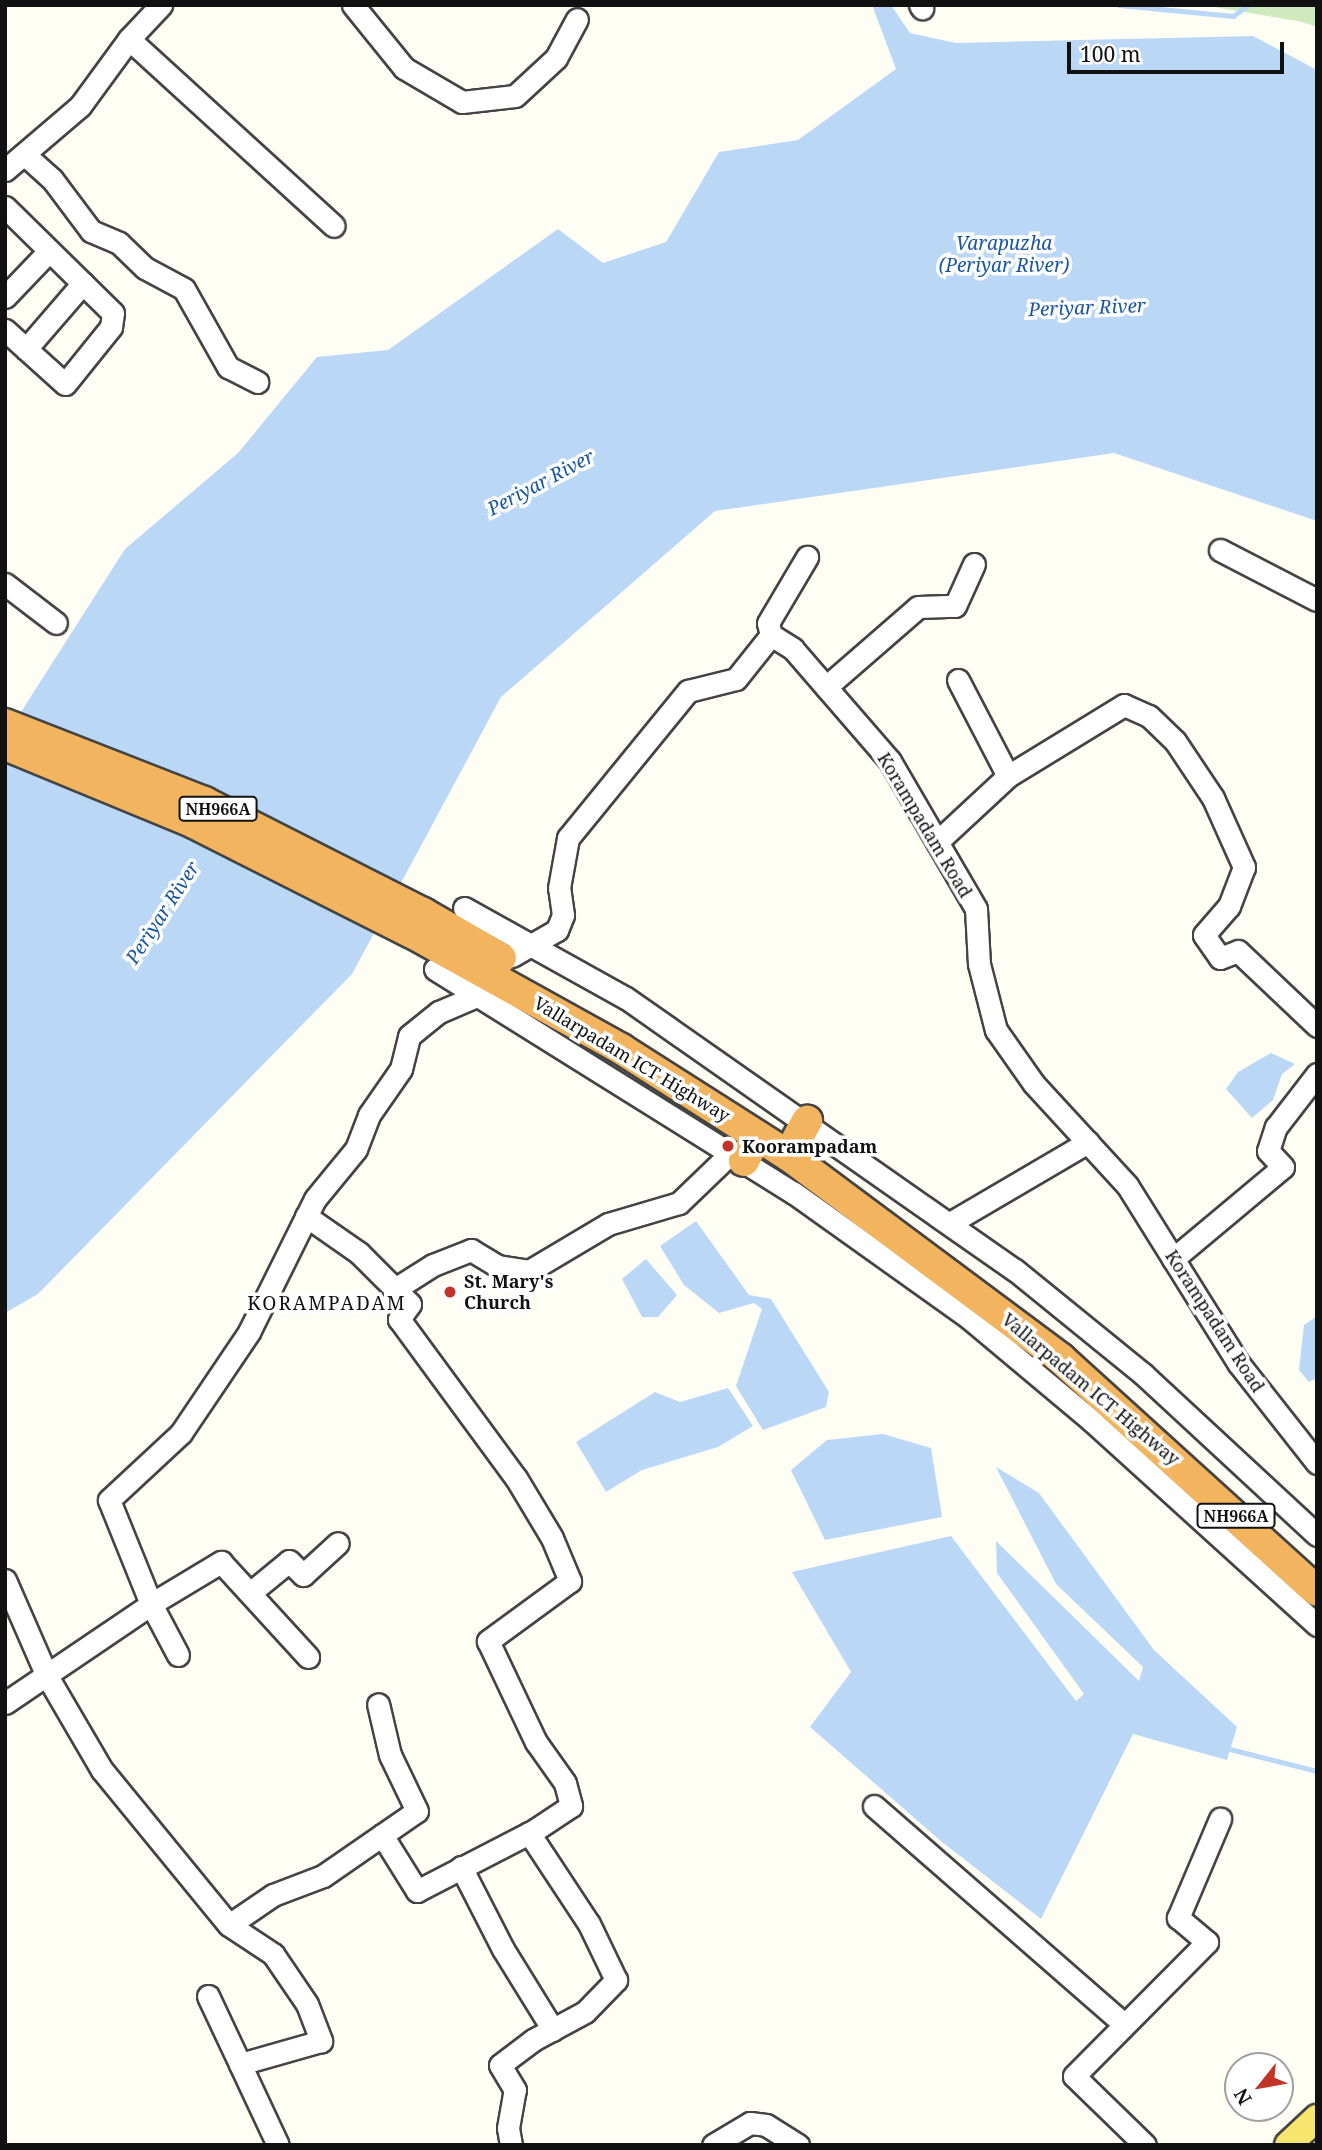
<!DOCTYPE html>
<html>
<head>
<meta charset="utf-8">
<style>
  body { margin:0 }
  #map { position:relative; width:1322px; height:2150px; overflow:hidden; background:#fffef5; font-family:"Noto Serif",serif }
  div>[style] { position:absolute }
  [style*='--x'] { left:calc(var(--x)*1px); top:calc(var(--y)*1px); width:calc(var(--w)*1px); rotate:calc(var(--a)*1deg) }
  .green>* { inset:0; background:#cfeabe }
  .water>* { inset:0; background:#bad8f6 }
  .stream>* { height:4.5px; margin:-2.25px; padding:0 2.25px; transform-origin:2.25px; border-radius:2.25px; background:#bad8f6 }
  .roads { filter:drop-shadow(2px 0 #444) drop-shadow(-2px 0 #444) drop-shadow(0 2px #444) drop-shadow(0 -2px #444) }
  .minor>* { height:21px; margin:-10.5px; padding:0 10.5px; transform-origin:10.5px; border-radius:10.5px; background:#fff }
  .major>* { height:26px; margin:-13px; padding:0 13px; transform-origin:13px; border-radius:13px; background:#f7e66d }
  .highway>* { height:30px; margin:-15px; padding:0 15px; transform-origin:15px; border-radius:15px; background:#f3b45f }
  .dots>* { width:19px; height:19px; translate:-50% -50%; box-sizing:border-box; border:4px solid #fff; border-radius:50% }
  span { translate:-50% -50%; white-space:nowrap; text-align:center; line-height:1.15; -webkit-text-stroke:7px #fff; paint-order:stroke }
  .shield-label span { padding:2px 5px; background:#fff; border:2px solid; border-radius:5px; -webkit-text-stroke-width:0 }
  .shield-label { font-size:16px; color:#111; font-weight:700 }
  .street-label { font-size:18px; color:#111 }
  .poi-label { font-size:18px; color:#111; font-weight:700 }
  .left { translate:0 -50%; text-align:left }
  .water-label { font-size:19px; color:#1957a4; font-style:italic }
  .neighbourhood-label { font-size:19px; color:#111; letter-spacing:2px }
  .frame { position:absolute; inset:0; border:7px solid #111; pointer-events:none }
  .north { position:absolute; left:1224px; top:2052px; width:70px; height:70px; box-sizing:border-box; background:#fff; border:2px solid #a0a0a0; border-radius:50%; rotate:239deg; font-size:19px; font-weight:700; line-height:28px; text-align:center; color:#111 }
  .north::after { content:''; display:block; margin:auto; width:24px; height:32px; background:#c23328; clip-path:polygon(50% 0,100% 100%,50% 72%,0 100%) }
  .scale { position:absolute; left:1067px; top:42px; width:217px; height:32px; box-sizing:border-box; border:4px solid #111; border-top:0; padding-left:9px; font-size:21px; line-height:24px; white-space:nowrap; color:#111; -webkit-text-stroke:5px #fff; paint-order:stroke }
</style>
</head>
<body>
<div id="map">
  <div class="green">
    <div style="clip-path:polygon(1203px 5px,1317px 5px,1317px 27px,1302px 22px)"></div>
  </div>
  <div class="water">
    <div style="clip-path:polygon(872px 5px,891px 5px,910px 33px,956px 43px,1253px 36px,1317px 70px,1317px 521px,1114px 453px,715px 511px,501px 697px,352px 974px,38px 1294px,5px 1313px,5px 737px,125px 549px,238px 453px,317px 357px,388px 350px,558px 229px,603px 263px,666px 242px,719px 152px,798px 140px,896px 69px)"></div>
    <div style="clip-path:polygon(1271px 1053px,1295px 1064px,1282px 1074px,1273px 1100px,1252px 1118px,1226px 1089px,1238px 1072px)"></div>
    <div style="clip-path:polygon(696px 1221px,749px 1295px,771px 1299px,829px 1392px,826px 1407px,763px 1430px,736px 1386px,762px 1309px,754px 1303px,719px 1313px,684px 1285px,660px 1246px)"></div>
    <div style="clip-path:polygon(646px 1259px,677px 1295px,658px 1317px,642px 1317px,622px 1279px)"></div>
    <div style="clip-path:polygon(1317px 1316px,1317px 1378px,1309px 1382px,1299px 1370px,1304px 1325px)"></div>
    <div style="clip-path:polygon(728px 1388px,753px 1426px,718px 1447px,642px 1470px,606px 1492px,576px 1442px,655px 1392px,680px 1402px)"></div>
    <div style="clip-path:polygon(883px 1434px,931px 1448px,942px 1517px,825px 1540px,791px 1470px,827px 1440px)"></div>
    <div style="clip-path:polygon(996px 1467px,1039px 1493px,1154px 1650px,1237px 1727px,1227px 1760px,1133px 1734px,1041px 1919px,942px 1842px,810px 1727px,851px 1672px,792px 1572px,951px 1536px,1076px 1701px,1084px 1694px,997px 1573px,996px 1541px,1139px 1681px,1143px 1667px,1056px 1584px)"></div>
  </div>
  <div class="stream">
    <div style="--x:1119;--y:5;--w:115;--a:5.5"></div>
    <div style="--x:1233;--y:16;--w:19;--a:-36"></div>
    <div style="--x:1226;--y:1748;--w:94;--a:14.2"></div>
  </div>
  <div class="roads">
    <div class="minor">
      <div style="--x:353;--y:5;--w:81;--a:51"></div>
      <div style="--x:404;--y:68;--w:67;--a:30.4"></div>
      <div style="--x:462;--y:102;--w:53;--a:-6.5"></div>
      <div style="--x:515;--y:96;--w:56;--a:-42.8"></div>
      <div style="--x:556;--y:58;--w:44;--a:-61.7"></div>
      <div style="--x:920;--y:5;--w:4;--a:56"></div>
      <div style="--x:129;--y:39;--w:277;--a:42.4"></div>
      <div style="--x:24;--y:154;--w:38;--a:42"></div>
      <div style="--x:52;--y:179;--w:65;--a:53.1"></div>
      <div style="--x:91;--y:231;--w:30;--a:23"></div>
      <div style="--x:119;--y:243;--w:36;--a:44"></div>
      <div style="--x:145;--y:268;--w:44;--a:28.3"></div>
      <div style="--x:184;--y:289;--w:90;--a:60.6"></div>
      <div style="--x:228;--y:367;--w:33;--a:27"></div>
      <div style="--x:5;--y:170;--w:99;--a:-40.5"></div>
      <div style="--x:80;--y:106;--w:83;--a:-53.8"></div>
      <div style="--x:129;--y:39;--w:47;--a:-46.7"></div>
      <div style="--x:5;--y:207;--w:151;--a:44.5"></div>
      <div style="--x:113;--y:313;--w:14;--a:98"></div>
      <div style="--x:111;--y:327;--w:73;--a:128.9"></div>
      <div style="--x:65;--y:384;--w:81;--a:-138"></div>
      <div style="--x:5;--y:297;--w:64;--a:-46.3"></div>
      <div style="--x:26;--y:349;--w:87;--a:-49.2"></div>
      <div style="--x:1220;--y:550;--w:109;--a:27.3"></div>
      <div style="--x:5;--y:584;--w:64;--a:37.4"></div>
      <div style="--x:771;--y:635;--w:12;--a:-104"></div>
      <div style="--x:768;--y:623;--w:77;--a:-59.4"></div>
      <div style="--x:958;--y:680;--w:108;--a:62.5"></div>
      <div style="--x:826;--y:687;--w:122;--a:-41"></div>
      <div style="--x:918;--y:607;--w:37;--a:-2"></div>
      <div style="--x:955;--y:606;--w:46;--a:-65.7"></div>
      <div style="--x:937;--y:842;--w:97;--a:-42.9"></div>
      <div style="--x:1008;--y:776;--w:136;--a:-31.5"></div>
      <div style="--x:1124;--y:705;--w:27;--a:24"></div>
      <div style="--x:1149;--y:716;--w:36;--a:44"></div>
      <div style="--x:1175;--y:741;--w:69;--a:56.3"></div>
      <div style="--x:1213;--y:798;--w:76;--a:65.8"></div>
      <div style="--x:1244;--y:867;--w:42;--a:111"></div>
      <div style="--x:1229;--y:906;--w:38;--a:131"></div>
      <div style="--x:1204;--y:935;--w:28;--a:55"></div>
      <div style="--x:1220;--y:958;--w:19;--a:-21"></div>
      <div style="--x:1238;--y:951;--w:109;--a:43.5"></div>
      <div style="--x:464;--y:908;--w:185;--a:29.1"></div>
      <div style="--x:626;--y:998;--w:475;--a:35"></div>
      <div style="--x:1015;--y:1270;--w:165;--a:39.1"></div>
      <div style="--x:1143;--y:1374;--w:237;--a:42.8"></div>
      <div style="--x:512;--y:956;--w:52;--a:-30"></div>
      <div style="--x:557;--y:930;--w:16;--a:-68"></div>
      <div style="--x:563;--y:915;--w:27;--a:-98"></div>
      <div style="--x:559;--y:888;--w:51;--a:-79.8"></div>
      <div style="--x:568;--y:838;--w:190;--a:-50.8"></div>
      <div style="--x:688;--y:691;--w:49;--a:-14"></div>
      <div style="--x:736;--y:679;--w:56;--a:-51.5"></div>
      <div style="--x:771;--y:635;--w:26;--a:32"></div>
      <div style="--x:793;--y:649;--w:148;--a:49.1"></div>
      <div style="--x:890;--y:761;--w:171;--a:59.8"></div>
      <div style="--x:976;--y:909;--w:55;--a:86.9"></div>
      <div style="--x:979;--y:964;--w:68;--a:75.6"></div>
      <div style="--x:996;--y:1030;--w:66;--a:54.9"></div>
      <div style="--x:1034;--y:1084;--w:137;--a:47.4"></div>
      <div style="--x:1127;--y:1185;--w:211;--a:58"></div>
      <div style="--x:1239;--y:1364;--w:126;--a:51.8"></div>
      <div style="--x:435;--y:969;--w:423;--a:32"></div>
      <div style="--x:794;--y:1193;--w:215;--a:35.5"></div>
      <div style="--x:969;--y:1318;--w:160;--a:39.9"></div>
      <div style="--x:1092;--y:1421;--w:304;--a:42.2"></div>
      <div style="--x:306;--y:1216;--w:65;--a:34.9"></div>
      <div style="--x:359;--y:1253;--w:72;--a:45"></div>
      <div style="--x:410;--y:1304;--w:19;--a:126"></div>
      <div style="--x:399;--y:1319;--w:197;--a:53.7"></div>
      <div style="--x:516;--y:1478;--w:70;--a:59"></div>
      <div style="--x:552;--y:1538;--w:47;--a:67.3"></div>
      <div style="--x:570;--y:1581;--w:102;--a:143.8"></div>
      <div style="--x:488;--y:1641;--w:112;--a:64.6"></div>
      <div style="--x:536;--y:1742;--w:50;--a:54.7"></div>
      <div style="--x:565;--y:1783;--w:24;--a:75"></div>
      <div style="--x:571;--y:1806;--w:43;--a:146.3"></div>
      <div style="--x:535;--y:1830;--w:133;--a:152.7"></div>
      <div style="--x:417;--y:1891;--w:66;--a:-122"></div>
      <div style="--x:950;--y:1223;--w:160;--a:-30.4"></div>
      <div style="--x:1173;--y:1259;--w:143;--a:-39.9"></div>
      <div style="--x:1283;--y:1167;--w:22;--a:-133"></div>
      <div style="--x:1268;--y:1151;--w:25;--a:-72"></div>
      <div style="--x:1276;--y:1127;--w:67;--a:-52.3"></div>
      <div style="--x:395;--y:1289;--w:45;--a:-32.3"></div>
      <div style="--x:433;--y:1265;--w:41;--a:-21.5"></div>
      <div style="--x:471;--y:1250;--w:31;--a:31"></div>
      <div style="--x:498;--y:1266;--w:31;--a:9"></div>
      <div style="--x:529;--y:1271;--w:92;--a:-30.7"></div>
      <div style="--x:608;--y:1224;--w:74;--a:-16.5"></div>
      <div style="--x:679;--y:1203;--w:72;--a:-43.9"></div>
      <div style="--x:5;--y:1580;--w:105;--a:66.4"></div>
      <div style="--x:47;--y:1676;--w:109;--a:59.7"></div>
      <div style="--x:102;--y:1770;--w:200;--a:50.7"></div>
      <div style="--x:229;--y:1925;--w:53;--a:33.4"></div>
      <div style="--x:273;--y:1954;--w:60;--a:55.8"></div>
      <div style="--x:307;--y:2004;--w:40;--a:69"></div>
      <div style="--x:321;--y:2041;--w:84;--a:164.1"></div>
      <div style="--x:240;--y:2064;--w:89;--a:64.9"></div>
      <div style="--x:250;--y:1593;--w:50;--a:-39.4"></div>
      <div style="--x:289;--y:1561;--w:20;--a:45"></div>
      <div style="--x:303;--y:1575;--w:47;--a:-42.4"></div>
      <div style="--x:178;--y:1655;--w:58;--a:-117.9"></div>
      <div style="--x:151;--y:1604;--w:82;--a:-31"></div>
      <div style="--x:221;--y:1562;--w:129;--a:47.5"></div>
      <div style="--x:5;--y:1703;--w:176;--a:-34.1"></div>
      <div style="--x:151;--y:1604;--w:112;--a:-112"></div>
      <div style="--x:109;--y:1500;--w:98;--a:-42.9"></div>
      <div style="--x:181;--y:1433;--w:122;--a:-56"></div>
      <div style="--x:249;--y:1332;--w:148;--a:-63.6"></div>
      <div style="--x:315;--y:1199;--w:65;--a:-50.6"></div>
      <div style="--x:356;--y:1149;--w:36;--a:-69"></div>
      <div style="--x:369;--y:1115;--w:56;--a:-55.2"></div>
      <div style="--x:401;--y:1069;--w:34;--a:-76"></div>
      <div style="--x:409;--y:1036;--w:38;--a:-39"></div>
      <div style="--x:439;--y:1012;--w:43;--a:-23"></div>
      <div style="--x:874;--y:1806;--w:330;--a:41.1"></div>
      <div style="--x:461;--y:1867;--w:92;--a:62.9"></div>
      <div style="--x:503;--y:1949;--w:95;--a:58.3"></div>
      <div style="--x:229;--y:1925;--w:53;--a:-34.3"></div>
      <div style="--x:273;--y:1895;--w:53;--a:-20.8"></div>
      <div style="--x:323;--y:1876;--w:114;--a:-34.7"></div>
      <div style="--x:417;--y:1811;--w:62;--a:-115.7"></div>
      <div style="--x:390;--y:1755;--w:52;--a:-103.2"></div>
      <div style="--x:208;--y:1996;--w:75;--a:64.8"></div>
      <div style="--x:511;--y:2145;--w:17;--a:-100"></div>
      <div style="--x:508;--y:2128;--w:39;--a:-80"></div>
      <div style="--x:515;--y:2090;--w:29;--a:-121"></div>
      <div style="--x:500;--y:2065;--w:41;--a:-37.1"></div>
      <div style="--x:533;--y:2040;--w:59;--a:-28.3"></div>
      <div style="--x:585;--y:2012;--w:45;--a:-45.9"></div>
      <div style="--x:616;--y:1980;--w:62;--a:-115.7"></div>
      <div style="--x:589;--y:1924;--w:109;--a:-123.4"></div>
      <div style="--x:713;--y:2145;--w:43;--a:-30.7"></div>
      <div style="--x:750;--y:2123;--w:16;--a:7"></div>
      <div style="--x:766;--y:2125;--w:38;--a:32"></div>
      <div style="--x:1145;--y:2145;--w:99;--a:-135.8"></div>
      <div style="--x:1074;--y:2076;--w:189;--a:-45.2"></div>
      <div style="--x:1207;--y:1942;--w:38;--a:-140"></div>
      <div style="--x:1178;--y:1918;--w:108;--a:-67"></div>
    </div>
    <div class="major">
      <div style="--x:1288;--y:2145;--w:40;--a:-43"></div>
    </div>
    <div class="highway">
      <div style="--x:5;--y:724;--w:214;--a:21.4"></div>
      <div style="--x:204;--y:802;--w:246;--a:26.9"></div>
      <div style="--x:423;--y:913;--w:90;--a:30"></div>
      <div style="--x:5;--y:745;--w:204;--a:22.4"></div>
      <div style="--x:194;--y:823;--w:244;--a:26.8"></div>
      <div style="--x:412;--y:933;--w:239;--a:29"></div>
      <div style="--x:621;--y:1049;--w:199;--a:32.5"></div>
      <div style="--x:789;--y:1156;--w:339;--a:36.7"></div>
      <div style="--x:1061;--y:1359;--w:345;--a:42.2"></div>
      <div style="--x:797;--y:1139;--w:21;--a:-61"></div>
      <div style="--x:744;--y:1161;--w:28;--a:-63"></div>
    </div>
  </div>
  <div class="dots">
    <div style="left:728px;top:1146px;background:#c23328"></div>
    <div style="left:450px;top:1292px;background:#c23328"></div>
  </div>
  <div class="shield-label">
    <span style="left:218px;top:809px">NH966A</span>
    <span style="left:1236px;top:1516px">NH966A</span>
  </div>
  <div class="street-label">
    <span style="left:925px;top:825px;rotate:59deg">Korampadam Road</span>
    <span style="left:632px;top:1059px;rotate:31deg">Vallarpadam ICT Highway</span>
    <span style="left:1215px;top:1321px;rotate:57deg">Korampadam Road</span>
    <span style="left:1091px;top:1389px;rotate:40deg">Vallarpadam ICT Highway</span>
  </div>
  <div class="poi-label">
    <span class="left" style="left:742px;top:1146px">Koorampadam</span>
    <span class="left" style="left:464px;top:1292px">St. Mary's<br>Church</span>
  </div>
  <div class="water-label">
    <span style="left:1004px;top:255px">Varapuzha<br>(Periyar River)</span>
    <span style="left:1087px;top:308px;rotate:-2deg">Periyar River</span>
    <span style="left:541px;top:483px;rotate:-28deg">Periyar River</span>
    <span style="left:163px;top:913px;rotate:-57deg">Periyar River</span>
  </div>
  <div class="neighbourhood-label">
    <span style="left:327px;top:1304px">KORAMPADAM</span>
  </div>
  <div class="frame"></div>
  <div class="north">N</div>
  <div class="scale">100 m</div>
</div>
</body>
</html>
